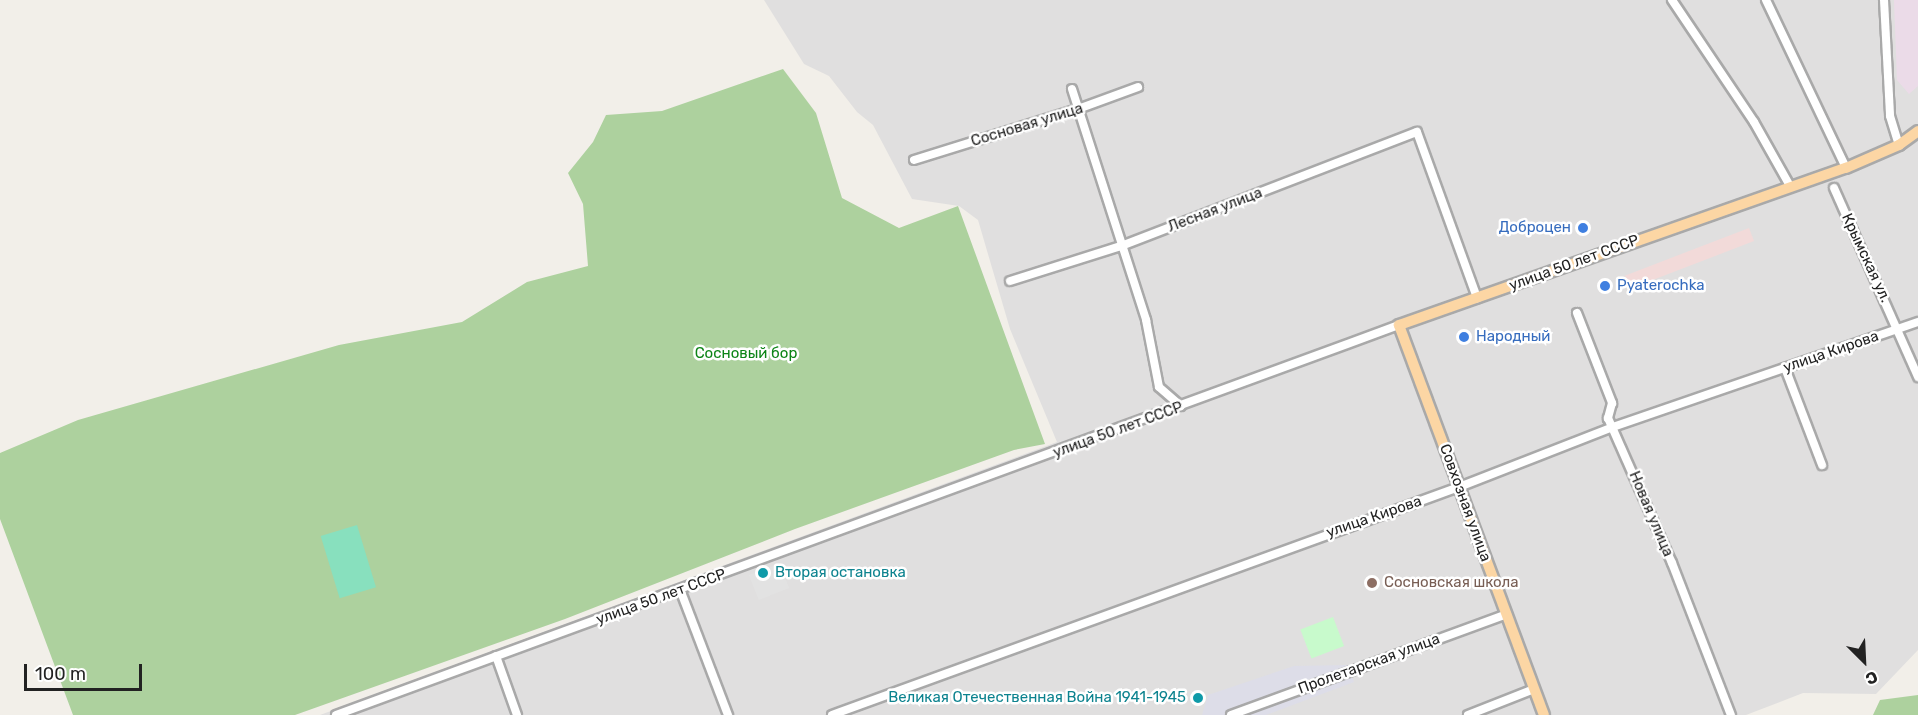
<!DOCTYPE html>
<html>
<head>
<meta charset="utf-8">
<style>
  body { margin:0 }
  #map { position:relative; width:1918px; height:715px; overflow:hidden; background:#f2efe9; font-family:Rubik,sans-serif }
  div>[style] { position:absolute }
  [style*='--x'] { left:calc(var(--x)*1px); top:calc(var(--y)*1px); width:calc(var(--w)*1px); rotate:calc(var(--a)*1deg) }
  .residential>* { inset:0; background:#e0dfdf }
  .commercial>* { inset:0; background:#f2dad9; transform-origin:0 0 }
  .industrial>* { inset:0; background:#ebdbe8 }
  .forest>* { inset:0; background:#add19e }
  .park>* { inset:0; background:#c8facc; transform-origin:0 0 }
  .pitch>* { inset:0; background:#88e0be; transform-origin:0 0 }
  .parking>* { inset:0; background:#e2e2e2 }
  .plaza>* { inset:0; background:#dddde8 }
  .roads { filter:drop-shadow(2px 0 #a9a9a9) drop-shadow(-2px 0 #a9a9a9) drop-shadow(0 2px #a9a9a9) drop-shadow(0 -2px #a9a9a9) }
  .minor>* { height:8px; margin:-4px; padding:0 4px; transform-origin:4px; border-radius:4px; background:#fff }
  .major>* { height:10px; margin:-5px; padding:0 5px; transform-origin:5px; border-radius:5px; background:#fcd6a4 }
  .dots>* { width:16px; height:16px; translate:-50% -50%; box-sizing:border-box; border:3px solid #fff; border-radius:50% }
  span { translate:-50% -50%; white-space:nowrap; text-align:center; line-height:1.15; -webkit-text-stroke:5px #fff; paint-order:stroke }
  .street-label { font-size:15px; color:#222 }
  .shop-label { font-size:15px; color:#366cbe }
  .right { translate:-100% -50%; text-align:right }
  .left { translate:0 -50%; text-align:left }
  .park-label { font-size:15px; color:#0c8416 }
  .culture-label { font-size:15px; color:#0d838f }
  .education-label { font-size:15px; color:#785e54 }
  .north { position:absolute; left:1834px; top:631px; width:60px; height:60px; -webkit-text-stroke:4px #fff; paint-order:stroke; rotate:156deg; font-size:16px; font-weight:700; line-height:24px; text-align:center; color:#222 }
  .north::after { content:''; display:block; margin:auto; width:21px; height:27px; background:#222; clip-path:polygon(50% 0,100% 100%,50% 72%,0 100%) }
  .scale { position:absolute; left:24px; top:664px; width:118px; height:27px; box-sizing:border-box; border:3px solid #222; border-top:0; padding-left:8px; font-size:18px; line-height:21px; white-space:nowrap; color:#222; -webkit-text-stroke:4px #fff; paint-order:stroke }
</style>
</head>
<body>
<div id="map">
  <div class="residential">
    <div style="clip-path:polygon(764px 0,1918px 0,1918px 650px,1876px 694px,1803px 693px,1746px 715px,320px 715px,1057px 442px,1010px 329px,978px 220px,959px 206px,912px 199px,873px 125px,857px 112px,829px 76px,804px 64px)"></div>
  </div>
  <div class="commercial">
    <div style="left:1749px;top:228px;width:14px;height:133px;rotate:69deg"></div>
  </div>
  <div class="industrial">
    <div style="clip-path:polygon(1894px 0,1918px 0,1918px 86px,1909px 94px,1897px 80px)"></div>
  </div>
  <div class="forest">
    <div style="clip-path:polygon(783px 69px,816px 113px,842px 198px,899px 228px,958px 206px,1045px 444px,1014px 450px,795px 529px,565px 619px,295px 715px,73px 715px,0 519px,0 453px,78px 420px,339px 345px,462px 322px,527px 282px,588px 266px,583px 204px,568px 173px,593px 142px,606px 115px,662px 111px)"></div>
    <div style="clip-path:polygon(1918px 695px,1918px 715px,1873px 715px,1880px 700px)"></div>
  </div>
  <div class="park">
    <div style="left:1333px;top:617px;width:31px;height:35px;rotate:69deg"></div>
  </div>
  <div class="pitch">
    <div style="left:357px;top:525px;width:65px;height:38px;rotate:73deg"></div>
  </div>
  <div class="parking">
    <div style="clip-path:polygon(779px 563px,789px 588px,759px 600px,749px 575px,757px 572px,760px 578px,769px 575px,766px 569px)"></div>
  </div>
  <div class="plaza">
    <div style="clip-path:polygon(1348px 665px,1354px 682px,1266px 715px,1202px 715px,1208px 695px,1294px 666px)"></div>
  </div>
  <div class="roads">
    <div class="minor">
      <div style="--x:1672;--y:0;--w:147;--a:56.1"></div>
      <div style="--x:1754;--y:122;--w:73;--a:60.6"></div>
      <div style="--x:1766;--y:0;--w:186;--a:64.5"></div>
      <div style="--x:1884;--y:0;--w:116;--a:87"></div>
      <div style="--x:1890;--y:116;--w:30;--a:73"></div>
      <div style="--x:1072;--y:89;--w:243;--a:72.2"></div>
      <div style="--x:1146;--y:320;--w:68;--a:79"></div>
      <div style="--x:1159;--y:387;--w:29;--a:41"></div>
      <div style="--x:914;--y:160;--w:172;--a:-17.3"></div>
      <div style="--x:1078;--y:109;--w:64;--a:-20.1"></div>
      <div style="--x:1834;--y:188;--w:207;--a:66"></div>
      <div style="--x:1010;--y:281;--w:116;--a:-17.5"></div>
      <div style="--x:1121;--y:246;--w:317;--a:-21.1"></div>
      <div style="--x:1417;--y:132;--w:177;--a:70.1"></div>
      <div style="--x:1577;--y:313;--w:97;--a:68.7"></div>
      <div style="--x:1612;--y:403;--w:16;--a:105"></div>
      <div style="--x:1608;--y:418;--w:158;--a:66.2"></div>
      <div style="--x:1672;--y:563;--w:163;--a:68.8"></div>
      <div style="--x:1785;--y:368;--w:104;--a:69.1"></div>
      <div style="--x:681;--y:592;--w:132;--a:69.1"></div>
      <div style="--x:496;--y:656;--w:63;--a:70.4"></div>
      <div style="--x:336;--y:715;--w:1132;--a:-20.15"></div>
      <div style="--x:832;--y:715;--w:667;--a:-19.98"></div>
      <div style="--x:1459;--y:487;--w:165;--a:-21.3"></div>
      <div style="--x:1613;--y:427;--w:323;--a:-19"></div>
      <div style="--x:1231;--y:715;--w:294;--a:-20.1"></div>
      <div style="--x:1468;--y:715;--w:71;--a:-21.5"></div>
    </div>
    <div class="major">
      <div style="--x:1544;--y:715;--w:416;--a:-110.4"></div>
      <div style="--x:1399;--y:325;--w:474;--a:-19.4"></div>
      <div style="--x:1846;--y:168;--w:58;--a:-23.5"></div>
      <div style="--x:1899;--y:145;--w:24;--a:-36"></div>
    </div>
  </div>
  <div class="dots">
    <div style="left:1583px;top:228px;background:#3f7fe0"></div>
    <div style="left:1605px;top:286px;background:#3f7fe0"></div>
    <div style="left:1464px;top:337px;background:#3f7fe0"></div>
    <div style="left:763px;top:573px;background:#0f9aa8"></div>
    <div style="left:1372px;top:583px;background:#8d6e63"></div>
    <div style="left:1198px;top:698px;background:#0f9aa8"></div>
  </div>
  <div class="street-label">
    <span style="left:1027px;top:125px;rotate:-17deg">Сосновая улица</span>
    <span style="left:1215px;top:210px;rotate:-21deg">Лесная улица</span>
    <span style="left:1866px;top:258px;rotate:65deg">Крымская ул.</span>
    <span style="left:1574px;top:263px;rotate:-20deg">улица 50 лет СССР</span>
    <span style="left:1831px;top:352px;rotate:-19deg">улица Кирова</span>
    <span style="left:1118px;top:430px;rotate:-20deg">улица 50 лет СССР</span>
    <span style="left:1465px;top:503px;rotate:70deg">Совхозная улица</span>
    <span style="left:1651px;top:514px;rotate:67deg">Новая улица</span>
    <span style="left:1374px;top:517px;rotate:-19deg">улица Кирова</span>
    <span style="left:661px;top:597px;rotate:-20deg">улица 50 лет СССР</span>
    <span style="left:1369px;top:664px;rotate:-20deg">Пролетарская улица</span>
  </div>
  <div class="shop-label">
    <span class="right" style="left:1571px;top:228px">Доброцен</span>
    <span class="left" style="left:1617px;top:286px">Pyaterochka</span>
    <span class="left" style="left:1476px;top:337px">Народный</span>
  </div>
  <div class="park-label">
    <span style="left:746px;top:354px">Сосновый бор</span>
  </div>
  <div class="culture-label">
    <span class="left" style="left:775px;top:573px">Вторая остановка</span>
    <span class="right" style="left:1186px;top:698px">Великая Отечественная Война 1941-1945</span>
  </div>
  <div class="education-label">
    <span class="left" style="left:1384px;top:583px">Сосновская школа</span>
  </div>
  <div class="north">С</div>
  <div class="scale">100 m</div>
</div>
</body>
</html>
